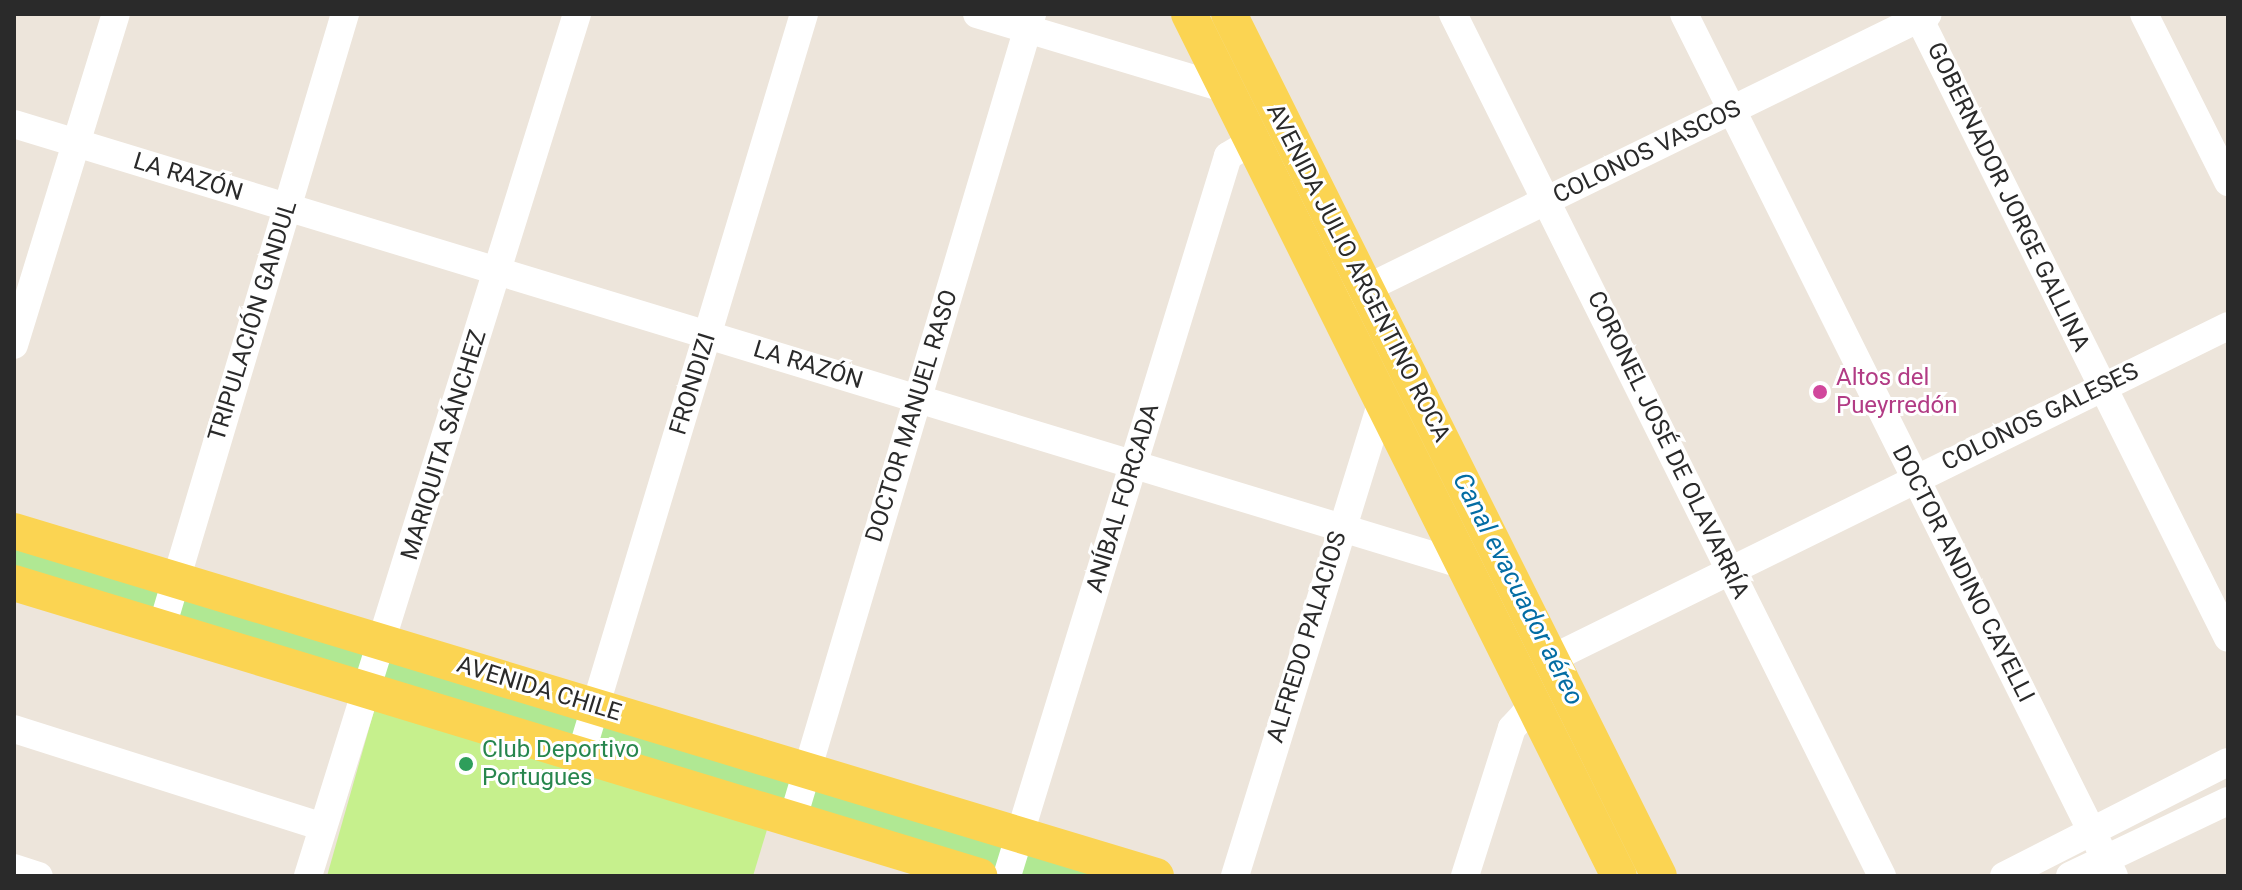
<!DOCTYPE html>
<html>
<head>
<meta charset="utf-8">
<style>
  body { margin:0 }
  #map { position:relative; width:2242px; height:890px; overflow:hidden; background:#ede5db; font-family:Roboto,sans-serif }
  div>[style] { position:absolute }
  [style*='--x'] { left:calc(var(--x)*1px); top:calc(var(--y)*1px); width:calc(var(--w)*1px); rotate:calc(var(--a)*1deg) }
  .green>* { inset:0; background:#b0e893 }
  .pitch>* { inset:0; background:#c6f08d }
  .minor>* { height:28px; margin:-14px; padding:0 14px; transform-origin:14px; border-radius:14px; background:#fff }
  .major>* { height:36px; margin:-18px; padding:0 18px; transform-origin:18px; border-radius:18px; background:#fbd452 }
  .dots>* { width:22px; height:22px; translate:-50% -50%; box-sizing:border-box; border:4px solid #fff; border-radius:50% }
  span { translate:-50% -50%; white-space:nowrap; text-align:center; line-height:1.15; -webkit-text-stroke:6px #fff; paint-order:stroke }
  .street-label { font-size:24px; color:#2a2a2a }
  .hotel-label { font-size:24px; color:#b23c85 }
  .left { translate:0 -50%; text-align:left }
  .leisure-label { font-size:24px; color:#27864d }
  .water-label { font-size:26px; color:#036da4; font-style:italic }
  .frame { position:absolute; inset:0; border:16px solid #2a2a2a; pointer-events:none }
</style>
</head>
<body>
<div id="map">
  <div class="green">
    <div style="clip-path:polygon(14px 531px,1156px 876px,979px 876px,14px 583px)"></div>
  </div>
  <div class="pitch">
    <div style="clip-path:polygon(376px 704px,769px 823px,753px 876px,327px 876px)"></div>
  </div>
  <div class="minor">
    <div style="--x:977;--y:14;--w:261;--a:16.7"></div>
    <div style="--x:1453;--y:14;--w:963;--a:63.54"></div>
    <div style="--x:1684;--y:14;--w:963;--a:63.49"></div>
    <div style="--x:1917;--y:14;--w:697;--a:63.51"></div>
    <div style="--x:2144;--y:14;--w:188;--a:63.4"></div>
    <div style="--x:14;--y:124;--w:1516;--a:16.92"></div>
    <div style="--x:1349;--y:297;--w:644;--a:-26.05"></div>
    <div style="--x:14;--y:345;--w:346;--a:-72.9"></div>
    <div style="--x:162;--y:627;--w:640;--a:-73.38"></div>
    <div style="--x:1551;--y:659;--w:754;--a:-26.19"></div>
    <div style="--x:14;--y:729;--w:324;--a:17.6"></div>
    <div style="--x:581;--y:754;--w:773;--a:-73.23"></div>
    <div style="--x:793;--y:818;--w:839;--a:-73.44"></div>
    <div style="--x:14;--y:868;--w:26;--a:18"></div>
    <div style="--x:308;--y:876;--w:903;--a:-72.67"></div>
    <div style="--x:1007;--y:876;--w:753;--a:-72.94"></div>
    <div style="--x:1228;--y:156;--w:17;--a:-31"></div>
    <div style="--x:1243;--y:147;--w:19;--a:28"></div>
    <div style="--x:1235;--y:876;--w:498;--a:-72.8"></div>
    <div style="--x:1465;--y:876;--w:155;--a:-72.4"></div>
    <div style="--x:1512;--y:728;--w:18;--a:-47"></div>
    <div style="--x:1524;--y:715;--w:19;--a:16"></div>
    <div style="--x:2004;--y:876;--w:251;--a:-27"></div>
    <div style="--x:2070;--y:876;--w:175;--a:-25.4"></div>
  </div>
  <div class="major">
    <div style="--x:1189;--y:14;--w:963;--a:63.49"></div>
    <div style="--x:1229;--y:14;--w:963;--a:63.49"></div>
    <div style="--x:14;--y:531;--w:1193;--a:16.81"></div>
    <div style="--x:14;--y:583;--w:1009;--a:16.89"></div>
  </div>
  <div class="dots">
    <div style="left:1820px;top:392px;background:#d1479c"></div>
    <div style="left:466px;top:764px;background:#2e9e5b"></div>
  </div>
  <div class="street-label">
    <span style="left:1647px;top:152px;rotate:-26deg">COLONOS VASCOS</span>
    <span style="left:188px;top:177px;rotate:17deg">LA RAZÓN</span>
    <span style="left:2008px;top:197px;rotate:64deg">GOBERNADOR JORGE GALLINA</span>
    <span style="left:1358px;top:273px;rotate:63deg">AVENIDA JULIO ARGENTINO ROCA</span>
    <span style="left:253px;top:321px;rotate:-73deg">TRIPULACIÓN GANDUL</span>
    <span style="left:808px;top:365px;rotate:17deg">LA RAZÓN</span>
    <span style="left:693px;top:384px;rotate:-73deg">FRONDIZI</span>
    <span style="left:912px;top:416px;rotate:-73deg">DOCTOR MANUEL RASO</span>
    <span style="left:2040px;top:417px;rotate:-26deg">COLONOS GALESES</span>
    <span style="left:444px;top:445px;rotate:-73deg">MARIQUITA SÁNCHEZ</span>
    <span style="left:1668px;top:445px;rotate:64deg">CORONEL JOSÉ DE OLAVARRÍA</span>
    <span style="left:1123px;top:498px;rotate:-73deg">ANÍBAL FORCADA</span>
    <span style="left:1963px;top:574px;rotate:63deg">DOCTOR ANDINO CAYELLI</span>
    <span style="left:1307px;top:637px;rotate:-73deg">ALFREDO PALACIOS</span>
    <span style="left:539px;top:689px;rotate:17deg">AVENIDA CHILE</span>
  </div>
  <div class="hotel-label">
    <span class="left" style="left:1836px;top:392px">Altos del<br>Pueyrredón</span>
  </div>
  <div class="leisure-label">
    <span class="left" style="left:482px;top:764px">Club Deportivo<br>Portugues</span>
  </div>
  <div class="water-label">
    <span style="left:1518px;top:589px;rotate:63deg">Canal evacuador aéreo</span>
  </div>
  <div class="frame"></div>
</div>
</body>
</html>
